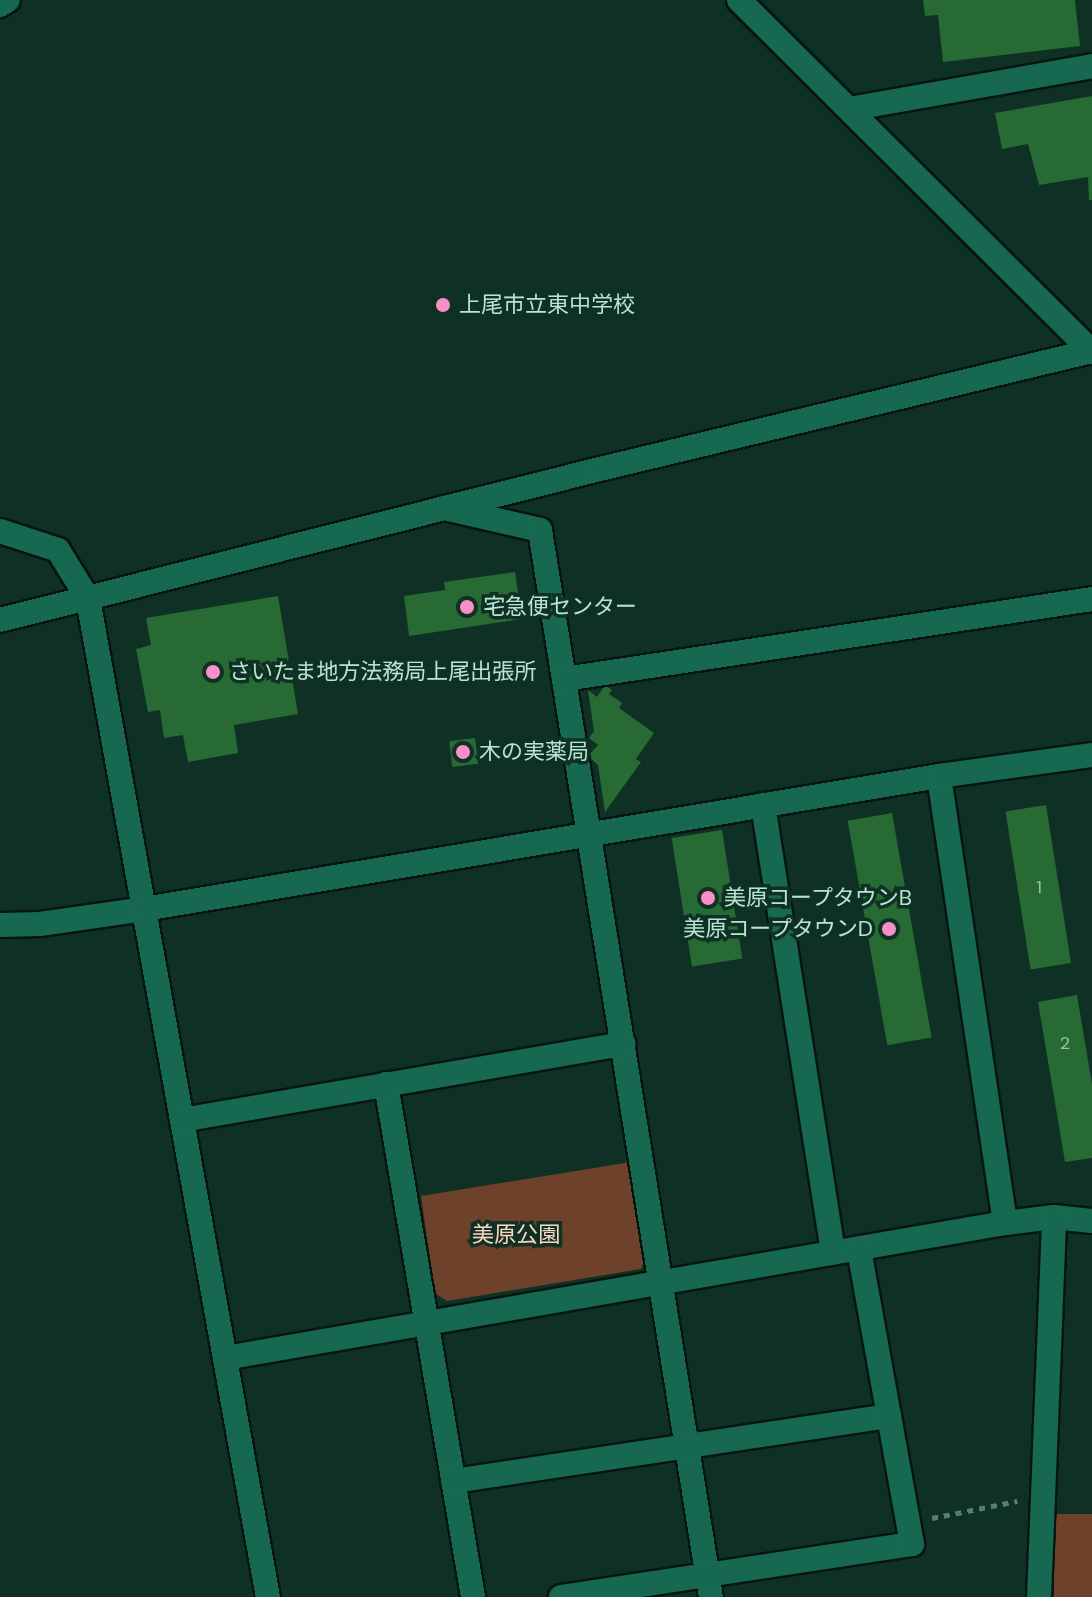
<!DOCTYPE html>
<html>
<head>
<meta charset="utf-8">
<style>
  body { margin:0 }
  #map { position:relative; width:1092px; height:1597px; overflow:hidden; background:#0f3024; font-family:"DM Sans","Noto Sans JP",sans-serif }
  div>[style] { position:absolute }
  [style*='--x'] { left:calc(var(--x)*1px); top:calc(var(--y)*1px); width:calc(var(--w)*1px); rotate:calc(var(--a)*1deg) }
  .green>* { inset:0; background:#6e412a; transform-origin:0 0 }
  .building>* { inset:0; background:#276a33; transform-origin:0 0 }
  .path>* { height:5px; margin-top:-2.5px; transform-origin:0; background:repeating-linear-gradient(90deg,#577e6e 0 6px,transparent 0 12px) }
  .roads { filter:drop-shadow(2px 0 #07150f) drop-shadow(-2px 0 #07150f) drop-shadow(0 2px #07150f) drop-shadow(0 -2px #07150f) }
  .minor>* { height:24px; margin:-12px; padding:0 12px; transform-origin:12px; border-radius:12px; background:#166950 }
  .dots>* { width:22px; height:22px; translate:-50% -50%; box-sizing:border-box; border:4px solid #0f3024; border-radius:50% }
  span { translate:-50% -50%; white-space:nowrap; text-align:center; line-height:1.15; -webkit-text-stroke:7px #0f3024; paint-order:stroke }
  .number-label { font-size:18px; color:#93c6aa }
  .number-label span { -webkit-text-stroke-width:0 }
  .poi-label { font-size:22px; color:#b7e5d1 }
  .left { translate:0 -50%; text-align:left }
  .right { translate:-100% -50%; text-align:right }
  .park-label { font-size:22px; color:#fdd5c2 }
</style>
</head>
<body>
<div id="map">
  <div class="green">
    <div style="clip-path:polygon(631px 1162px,647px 1256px,641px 1269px,447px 1301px,435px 1293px,421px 1196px)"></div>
    <div style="left:1054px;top:1514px;width:38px;height:83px"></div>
  </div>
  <div class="building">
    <div style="clip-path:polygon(923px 0,1075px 0,1080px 46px,943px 62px,938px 15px,925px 16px)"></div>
    <div style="clip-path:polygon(1092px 96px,1092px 200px,1089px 200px,1088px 177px,1039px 185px,1028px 144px,1002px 149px,995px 113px)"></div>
    <div style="clip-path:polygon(515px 572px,522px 619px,409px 636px,404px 596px,445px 590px,444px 582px)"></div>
    <div style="clip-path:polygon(278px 596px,298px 714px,234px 725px,238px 753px,188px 762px,183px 735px,164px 738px,160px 710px,148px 712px,136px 649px,151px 645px,146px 618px)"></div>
    <div style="clip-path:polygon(605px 685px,612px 690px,609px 694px,622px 703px,619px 708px,654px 733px,636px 759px,641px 762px,605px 812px,598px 765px,588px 756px,598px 745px,589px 738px,594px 731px,588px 690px,597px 697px)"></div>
    <div style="left:475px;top:738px;width:26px;height:26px;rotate:83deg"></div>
    <div style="left:1046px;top:805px;width:160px;height:41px;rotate:81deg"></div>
    <div style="left:892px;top:813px;width:228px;height:45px;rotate:80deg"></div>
    <div style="left:722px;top:830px;width:130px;height:51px;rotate:81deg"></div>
    <div style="clip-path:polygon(1077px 995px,1092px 1084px,1092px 1158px,1065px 1162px,1038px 1002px)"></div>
  </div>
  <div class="path">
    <div style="--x:932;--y:1518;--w:87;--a:-11.3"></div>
  </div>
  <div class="roads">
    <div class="minor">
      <div style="--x:739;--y:0;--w:499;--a:44.9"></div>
      <div style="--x:0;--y:5;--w:9;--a:-32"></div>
      <div style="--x:849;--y:109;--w:247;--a:-10"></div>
      <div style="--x:444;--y:508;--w:98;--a:12.9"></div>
      <div style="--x:540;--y:530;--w:1081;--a:80.9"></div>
      <div style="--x:0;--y:531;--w:61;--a:18.1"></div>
      <div style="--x:58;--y:550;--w:57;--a:58.5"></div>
      <div style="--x:88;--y:599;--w:1014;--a:79.78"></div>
      <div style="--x:0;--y:620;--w:619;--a:-14.13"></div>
      <div style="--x:600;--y:469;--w:506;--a:-13.49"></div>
      <div style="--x:565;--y:679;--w:533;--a:-8.63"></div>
      <div style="--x:939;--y:776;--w:452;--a:81.6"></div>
      <div style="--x:763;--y:805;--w:453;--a:81.1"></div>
      <div style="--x:0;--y:925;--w:40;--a:-1.4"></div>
      <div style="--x:40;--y:924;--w:105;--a:-8.2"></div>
      <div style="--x:144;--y:909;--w:806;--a:-9.5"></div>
      <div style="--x:939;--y:776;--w:154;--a:-7.8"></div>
      <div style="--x:386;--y:1084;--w:520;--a:80.37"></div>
      <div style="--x:182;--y:1120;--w:448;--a:-9.8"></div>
      <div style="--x:225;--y:1358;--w:792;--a:-9.82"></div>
      <div style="--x:1005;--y:1223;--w:49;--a:-7"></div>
      <div style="--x:1054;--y:1217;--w:38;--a:6"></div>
      <div style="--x:453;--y:1481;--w:441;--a:-8.5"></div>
      <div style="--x:561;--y:1597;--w:355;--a:-8.6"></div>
      <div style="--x:912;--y:1544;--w:300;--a:-100.2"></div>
      <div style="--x:1039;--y:1597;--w:380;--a:-87.7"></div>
    </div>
  </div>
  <div class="dots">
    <div style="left:443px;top:305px;background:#f98fc9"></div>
    <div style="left:467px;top:607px;background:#f98fc9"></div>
    <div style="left:213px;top:672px;background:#f98fc9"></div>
    <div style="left:463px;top:752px;background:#f98fc9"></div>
    <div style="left:708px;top:898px;background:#f98fc9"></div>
    <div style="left:889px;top:929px;background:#f98fc9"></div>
  </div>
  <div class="number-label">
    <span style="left:1039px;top:887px">1</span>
    <span style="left:1065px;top:1043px">2</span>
  </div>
  <div class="poi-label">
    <span class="left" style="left:459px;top:305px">上尾市立東中学校</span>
    <span class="left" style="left:483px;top:607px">宅急便センター</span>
    <span class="left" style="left:229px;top:672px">さいたま地方法務局上尾出張所</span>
    <span class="left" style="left:479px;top:752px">木の実薬局</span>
    <span class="left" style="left:724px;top:898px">美原コープタウンB</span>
    <span class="right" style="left:873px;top:929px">美原コープタウンD</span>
  </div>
  <div class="park-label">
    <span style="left:516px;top:1235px">美原公園</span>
  </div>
</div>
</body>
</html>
